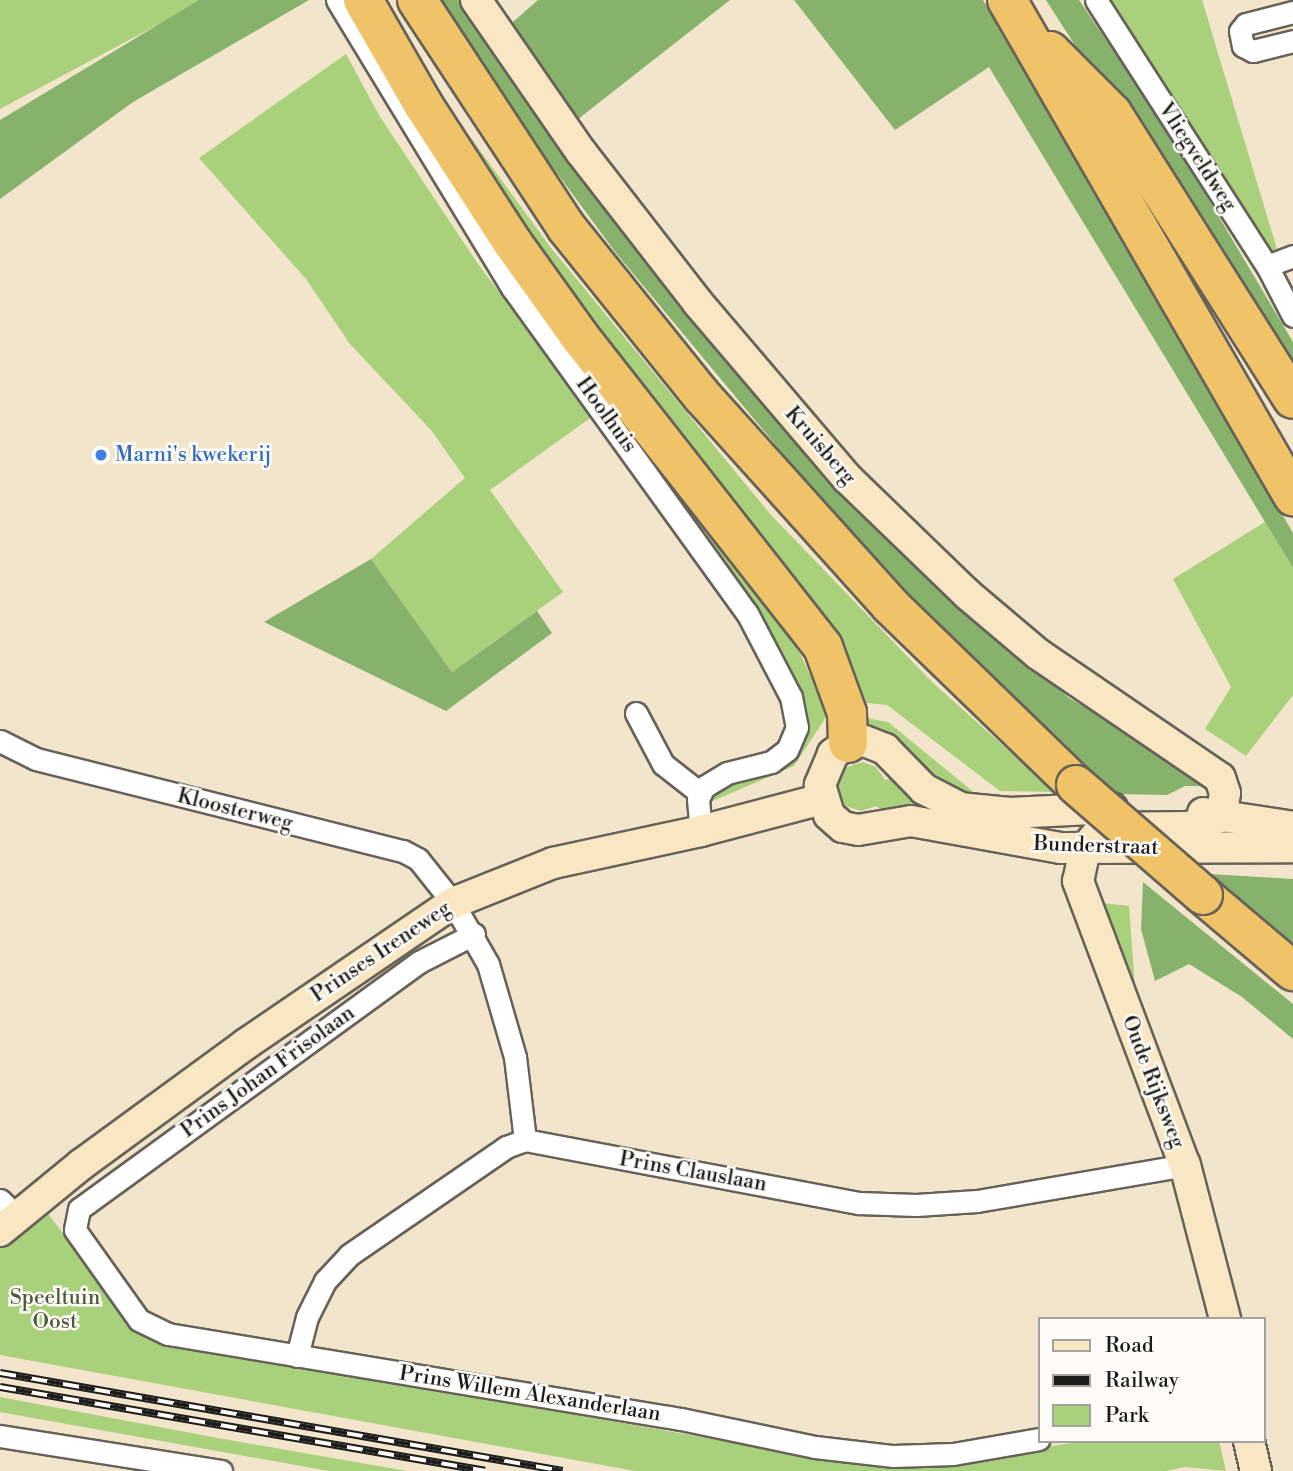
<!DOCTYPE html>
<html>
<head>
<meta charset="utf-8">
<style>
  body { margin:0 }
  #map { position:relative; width:1293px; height:1471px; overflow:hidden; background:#f2e5cb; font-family:"Libre Bodoni",serif }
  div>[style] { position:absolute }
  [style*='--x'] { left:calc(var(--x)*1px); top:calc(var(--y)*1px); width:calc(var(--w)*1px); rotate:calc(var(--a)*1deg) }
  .green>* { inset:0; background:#a9d07b }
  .forest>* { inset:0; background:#86b26b }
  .roads { filter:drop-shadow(2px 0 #676259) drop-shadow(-2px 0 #676259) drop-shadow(0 2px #676259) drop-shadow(0 -2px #676259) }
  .street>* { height:21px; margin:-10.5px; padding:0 10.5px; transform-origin:10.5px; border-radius:10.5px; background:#fff }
  .secondary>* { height:30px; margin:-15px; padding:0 15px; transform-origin:15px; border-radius:15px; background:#f9e7c3 }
  .highway>* { height:38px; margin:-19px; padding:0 19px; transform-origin:19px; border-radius:19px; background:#f0c369 }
  .rail>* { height:8px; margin-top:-4px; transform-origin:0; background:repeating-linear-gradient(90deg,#fdfcf7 0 16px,#1c1c1c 0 32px); box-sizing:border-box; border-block:2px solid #1c1c1c }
  .bridges { filter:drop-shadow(2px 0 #676259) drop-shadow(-2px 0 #676259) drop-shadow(0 2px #676259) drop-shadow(0 -2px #676259) }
  .highway-bridge>* { height:38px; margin:-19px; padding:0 19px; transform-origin:19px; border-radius:19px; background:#f0c369 }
  .dots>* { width:19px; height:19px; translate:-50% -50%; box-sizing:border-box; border:4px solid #fdfcf7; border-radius:50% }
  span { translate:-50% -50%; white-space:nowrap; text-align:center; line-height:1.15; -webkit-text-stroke:5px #fdfcf7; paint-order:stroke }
  .street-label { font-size:21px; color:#1c1c1c }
  .shop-label { font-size:21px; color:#366cbe }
  .left { translate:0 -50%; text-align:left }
  .park-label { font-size:21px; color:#4d5b3d }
  .legend { position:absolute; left:1038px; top:1317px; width:228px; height:126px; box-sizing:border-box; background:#fdfcf7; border:2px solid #a3a29f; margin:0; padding:9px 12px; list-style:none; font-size:21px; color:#1c1c1c }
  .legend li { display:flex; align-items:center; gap:14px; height:35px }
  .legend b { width:35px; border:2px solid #a3a29f }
</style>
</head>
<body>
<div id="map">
  <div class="green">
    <div style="clip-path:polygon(0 0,204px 0,0 109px)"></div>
    <div style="clip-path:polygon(380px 0,460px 123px,551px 248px,771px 515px,932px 682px,1055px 792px,1000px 791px,887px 705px,849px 701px,503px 202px)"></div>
    <div style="clip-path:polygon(1112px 0,1202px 0,1277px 249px,1269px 251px)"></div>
    <div style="clip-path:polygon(346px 54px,380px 117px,478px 264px,593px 416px,490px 490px,563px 592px,452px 672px,371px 559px,465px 478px,431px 430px,350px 344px,306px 279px,199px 158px)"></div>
    <div style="clip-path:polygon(681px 489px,794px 640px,828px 714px,794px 766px,708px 803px,710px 794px,801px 742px,746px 600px)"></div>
    <div style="clip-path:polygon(1265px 522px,1293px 568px,1293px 695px,1246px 756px,1205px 729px,1231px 687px,1173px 579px)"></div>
    <div style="clip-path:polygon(855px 716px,888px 722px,976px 794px,1001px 801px,971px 804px,858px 732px)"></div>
    <div style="clip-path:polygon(863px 762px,876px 767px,885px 780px,895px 778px,947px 814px,883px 811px,876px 806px,861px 811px,846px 806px,837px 793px,838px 778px,844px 768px)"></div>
    <div style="clip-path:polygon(1102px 903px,1129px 906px,1135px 987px,1105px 912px)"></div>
    <div style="clip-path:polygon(46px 1211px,139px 1333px,149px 1340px,826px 1459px,906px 1469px,1084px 1441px,1219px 1441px,1226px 1471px,1185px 1467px,1166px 1471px,635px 1471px,0 1355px,0 1247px)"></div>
    <div style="clip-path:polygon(0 1397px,218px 1438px,407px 1471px,329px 1471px,0 1412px)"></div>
  </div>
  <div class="forest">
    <div style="clip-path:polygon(199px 0,309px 0,133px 102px,0 199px,0 120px)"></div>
    <div style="clip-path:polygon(439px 0,462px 0,541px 123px,637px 248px,966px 607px,1069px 698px,1200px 774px,1200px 786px,1185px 786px,1167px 795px,1116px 794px,964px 651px,833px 514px,616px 253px,492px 85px)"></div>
    <div style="clip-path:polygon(538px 0,730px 0,573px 123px,506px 28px)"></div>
    <div style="clip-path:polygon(794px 0,983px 0,1293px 533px,1293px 568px,989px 67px,895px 130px)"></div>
    <div style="clip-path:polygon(1046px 0,1079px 0,1171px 136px,1293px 342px,1293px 386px)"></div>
    <div style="clip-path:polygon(371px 559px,452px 672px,537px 611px,552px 633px,446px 711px,264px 622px)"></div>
    <div style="clip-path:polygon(1210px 874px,1293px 879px,1293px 943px,1264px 922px)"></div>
    <div style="clip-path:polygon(1143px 882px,1293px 1004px,1293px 1039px,1242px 997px,1189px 964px,1155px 981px,1141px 929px)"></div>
  </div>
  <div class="roads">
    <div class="street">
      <div style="--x:337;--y:0;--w:338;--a:58.7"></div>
      <div style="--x:513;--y:289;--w:400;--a:54.2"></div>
      <div style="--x:747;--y:613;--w:95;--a:62.4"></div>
      <div style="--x:791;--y:697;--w:31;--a:79"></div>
      <div style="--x:797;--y:727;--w:25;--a:113"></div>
      <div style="--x:787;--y:750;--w:20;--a:143"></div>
      <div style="--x:771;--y:762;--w:45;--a:166"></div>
      <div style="--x:727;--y:773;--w:27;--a:149"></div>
      <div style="--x:704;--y:787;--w:13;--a:117"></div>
      <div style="--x:698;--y:799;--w:32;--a:85"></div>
      <div style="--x:1096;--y:0;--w:316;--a:57.3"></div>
      <div style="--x:1267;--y:266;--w:56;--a:62.5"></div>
      <div style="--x:1293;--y:12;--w:49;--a:165.7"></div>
      <div style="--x:1246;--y:24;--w:9;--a:131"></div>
      <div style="--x:1240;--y:31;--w:15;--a:79"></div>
      <div style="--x:1243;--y:46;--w:11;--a:27"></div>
      <div style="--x:1253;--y:51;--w:41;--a:-14"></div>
      <div style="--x:1267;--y:266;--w:28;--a:-21"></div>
      <div style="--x:636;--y:713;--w:58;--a:62.1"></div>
      <div style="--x:663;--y:764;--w:47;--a:38.1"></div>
      <div style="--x:0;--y:741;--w:40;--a:26.6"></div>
      <div style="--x:36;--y:759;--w:378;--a:14.1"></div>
      <div style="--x:403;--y:851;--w:17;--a:28"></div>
      <div style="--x:418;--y:859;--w:56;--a:51.5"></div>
      <div style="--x:453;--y:903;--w:70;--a:60.2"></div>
      <div style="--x:488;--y:964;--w:97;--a:73.8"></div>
      <div style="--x:515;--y:1057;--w:84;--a:83.1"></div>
      <div style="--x:474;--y:934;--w:62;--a:153"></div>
      <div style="--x:419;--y:962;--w:420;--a:144"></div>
      <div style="--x:79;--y:1209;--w:21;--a:101"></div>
      <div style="--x:75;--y:1230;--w:110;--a:54.6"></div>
      <div style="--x:139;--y:1320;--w:32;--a:26"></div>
      <div style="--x:168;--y:1334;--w:520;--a:9.41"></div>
      <div style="--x:681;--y:1419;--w:137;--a:11.8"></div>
      <div style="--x:815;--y:1447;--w:79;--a:6.6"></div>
      <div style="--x:893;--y:1456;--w:60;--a:-1.9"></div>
      <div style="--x:953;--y:1454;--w:87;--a:-9.9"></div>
      <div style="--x:0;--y:1200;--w:24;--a:45"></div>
      <div style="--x:297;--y:1356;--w:40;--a:-75.6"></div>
      <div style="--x:307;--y:1317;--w:40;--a:-63.4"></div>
      <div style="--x:325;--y:1281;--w:35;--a:-47"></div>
      <div style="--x:349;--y:1255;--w:191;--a:-34.5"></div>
      <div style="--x:506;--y:1147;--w:20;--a:-20"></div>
      <div style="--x:525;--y:1140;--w:340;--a:10.7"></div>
      <div style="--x:859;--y:1203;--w:57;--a:2"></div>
      <div style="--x:916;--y:1205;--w:61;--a:-3.8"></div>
      <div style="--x:977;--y:1201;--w:211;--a:-9.8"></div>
      <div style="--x:0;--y:1436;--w:224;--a:9"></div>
    </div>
    <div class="secondary">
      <div style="--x:476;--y:0;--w:185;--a:55.4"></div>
      <div style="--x:581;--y:152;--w:191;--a:52.2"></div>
      <div style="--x:698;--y:303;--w:231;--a:49.6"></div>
      <div style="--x:848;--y:479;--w:165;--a:44"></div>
      <div style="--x:967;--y:594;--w:93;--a:40.2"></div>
      <div style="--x:1038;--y:654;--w:220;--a:34.3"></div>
      <div style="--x:1220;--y:778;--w:16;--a:72"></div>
      <div style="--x:1225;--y:793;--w:24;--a:99"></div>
      <div style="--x:1221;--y:817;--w:34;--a:163"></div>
      <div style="--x:1189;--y:827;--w:87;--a:179.3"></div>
      <div style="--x:1102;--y:828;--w:27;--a:129"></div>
      <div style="--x:1085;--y:849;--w:33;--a:102"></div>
      <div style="--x:1078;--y:881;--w:303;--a:69.4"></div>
      <div style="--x:1185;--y:1165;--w:159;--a:75.4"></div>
      <div style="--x:1112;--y:808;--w:102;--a:177.2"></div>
      <div style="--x:1010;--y:813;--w:49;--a:-174.2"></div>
      <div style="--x:961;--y:808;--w:42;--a:-152.8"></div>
      <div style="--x:924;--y:789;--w:56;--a:-134.3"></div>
      <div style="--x:885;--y:749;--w:22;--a:-159"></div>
      <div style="--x:864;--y:741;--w:16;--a:173"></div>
      <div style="--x:848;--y:743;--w:19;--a:144"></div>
      <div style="--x:833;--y:754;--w:34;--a:113"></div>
      <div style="--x:820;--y:785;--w:31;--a:73"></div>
      <div style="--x:829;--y:815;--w:18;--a:41"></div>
      <div style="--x:843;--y:827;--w:15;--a:11"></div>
      <div style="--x:858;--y:830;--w:54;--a:-9.6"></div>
      <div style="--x:911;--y:821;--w:152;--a:10.2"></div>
      <div style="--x:1061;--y:848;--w:232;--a:-0.2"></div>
      <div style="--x:1203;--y:813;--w:91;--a:8.8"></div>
      <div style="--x:0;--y:1231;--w:106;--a:-39.3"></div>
      <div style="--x:82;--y:1164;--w:203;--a:-36.2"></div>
      <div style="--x:246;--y:1044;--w:250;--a:-34.3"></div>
      <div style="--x:453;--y:903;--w:108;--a:-21.8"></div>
      <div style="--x:553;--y:863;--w:151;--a:-12.2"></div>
      <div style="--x:701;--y:831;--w:125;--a:-14.8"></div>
      <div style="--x:1249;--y:1441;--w:31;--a:77"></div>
    </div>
    <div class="highway">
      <div style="--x:363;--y:0;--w:122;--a:60.1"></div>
      <div style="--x:424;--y:106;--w:162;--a:57.1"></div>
      <div style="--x:512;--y:242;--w:117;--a:54.4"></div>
      <div style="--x:580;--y:337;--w:394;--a:51.9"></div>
      <div style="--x:823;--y:647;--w:70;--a:70"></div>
      <div style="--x:847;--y:713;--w:30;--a:88"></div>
      <div style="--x:417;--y:0;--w:272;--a:56.7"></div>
      <div style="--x:566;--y:227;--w:217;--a:51.2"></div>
      <div style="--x:702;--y:396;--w:281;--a:48"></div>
      <div style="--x:890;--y:605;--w:259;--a:44.1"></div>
      <div style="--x:1007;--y:0;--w:573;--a:60.03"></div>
      <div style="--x:1050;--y:51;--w:88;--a:45"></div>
      <div style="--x:1112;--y:113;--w:338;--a:57.7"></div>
      <div style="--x:1203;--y:895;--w:118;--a:40.2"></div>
    </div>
  </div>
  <div class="rail">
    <div style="--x:0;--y:1373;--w:571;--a:9.87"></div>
    <div style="--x:0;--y:1387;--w:492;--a:9.8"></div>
  </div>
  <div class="bridges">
    <div class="highway-bridge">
      <div style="--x:1076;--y:785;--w:168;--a:40.9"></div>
    </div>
  </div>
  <div class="dots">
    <div style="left:101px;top:455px;background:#3f7fe0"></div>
  </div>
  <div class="street-label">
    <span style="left:1197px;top:157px;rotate:57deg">Vliegveldweg</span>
    <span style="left:606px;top:415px;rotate:54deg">Hoolhuis</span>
    <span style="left:820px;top:446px;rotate:49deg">Kruisberg</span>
    <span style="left:235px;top:810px;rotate:14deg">Kloosterweg</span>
    <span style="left:1096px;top:846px;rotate:2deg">Bunderstraat</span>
    <span style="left:381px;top:952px;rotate:-34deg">Prinses Ireneweg</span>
    <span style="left:268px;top:1072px;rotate:-36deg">Prins Johan Frisolaan</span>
    <span style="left:1153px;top:1082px;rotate:69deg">Oude Rijksweg</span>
    <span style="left:693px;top:1172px;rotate:10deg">Prins Clauslaan</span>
    <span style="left:530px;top:1394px;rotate:9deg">Prins Willem Alexanderlaan</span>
  </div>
  <div class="shop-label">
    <span class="left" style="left:115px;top:455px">Marni's kwekerij</span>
  </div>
  <div class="park-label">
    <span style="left:55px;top:1310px">Speeltuin<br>Oost</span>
  </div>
  <ul class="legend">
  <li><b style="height:9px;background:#f9e7c3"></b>Road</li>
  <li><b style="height:9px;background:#1c1c1c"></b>Railway</li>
  <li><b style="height:19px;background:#a9d07b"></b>Park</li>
  </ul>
</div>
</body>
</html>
